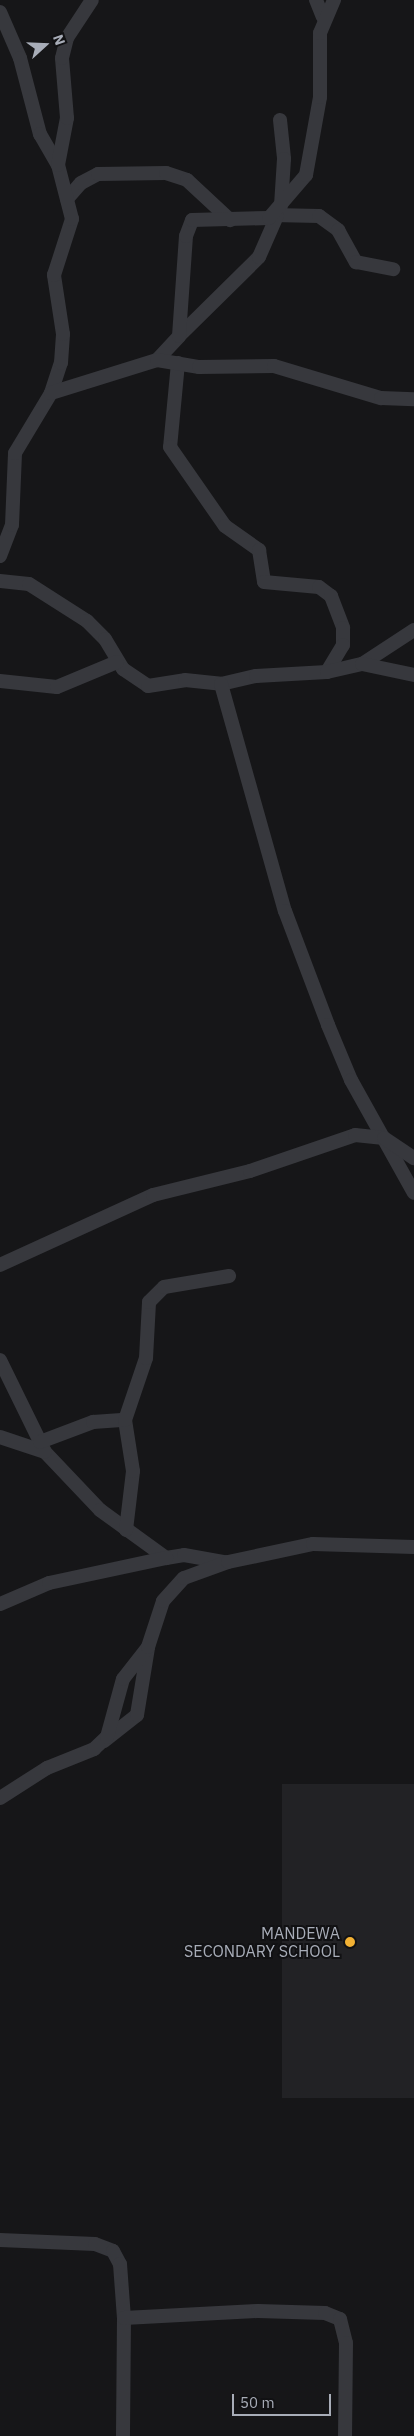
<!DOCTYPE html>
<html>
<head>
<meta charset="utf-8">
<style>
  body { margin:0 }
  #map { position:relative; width:414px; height:2436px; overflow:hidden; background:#161618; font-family:"IBM Plex Sans",sans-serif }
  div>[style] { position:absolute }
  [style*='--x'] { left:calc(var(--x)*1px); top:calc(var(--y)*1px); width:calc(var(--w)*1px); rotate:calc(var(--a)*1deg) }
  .built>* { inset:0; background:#222225; transform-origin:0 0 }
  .minor>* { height:14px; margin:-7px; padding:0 7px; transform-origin:7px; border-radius:7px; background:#37383d }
  .dots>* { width:14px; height:14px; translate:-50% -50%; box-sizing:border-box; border:2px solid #111113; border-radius:50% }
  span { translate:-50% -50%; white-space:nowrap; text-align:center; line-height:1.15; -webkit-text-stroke:4px #111113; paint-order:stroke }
  .poi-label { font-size:16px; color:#a8adb8 }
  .right { translate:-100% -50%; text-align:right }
  .north { position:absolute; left:20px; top:20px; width:50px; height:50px; -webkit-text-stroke:4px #111113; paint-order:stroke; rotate:70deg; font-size:14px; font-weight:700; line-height:20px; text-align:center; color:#a8adb8 }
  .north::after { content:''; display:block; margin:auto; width:18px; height:22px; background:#a8adb8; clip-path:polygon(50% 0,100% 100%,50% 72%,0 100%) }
  .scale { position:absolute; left:232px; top:2394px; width:99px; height:22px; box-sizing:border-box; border:2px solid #a8adb8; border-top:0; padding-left:6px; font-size:15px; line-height:18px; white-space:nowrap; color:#a8adb8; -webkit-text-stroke:4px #111113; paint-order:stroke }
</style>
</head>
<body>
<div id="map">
  <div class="built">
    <div style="left:414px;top:1784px;width:314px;height:132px;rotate:90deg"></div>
  </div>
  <div class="minor">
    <div style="--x:316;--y:0;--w:18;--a:68"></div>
    <div style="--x:0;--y:12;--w:50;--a:66.5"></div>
    <div style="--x:20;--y:58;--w:79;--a:75.3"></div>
    <div style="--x:40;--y:134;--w:36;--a:60"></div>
    <div style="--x:280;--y:120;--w:39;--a:84"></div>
    <div style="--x:284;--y:159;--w:47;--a:93.7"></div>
    <div style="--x:67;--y:199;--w:21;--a:-49"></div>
    <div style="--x:81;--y:183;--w:19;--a:-28"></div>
    <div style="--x:98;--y:174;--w:68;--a:-0.8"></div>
    <div style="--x:166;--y:173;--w:22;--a:18"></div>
    <div style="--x:187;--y:180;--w:59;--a:42.9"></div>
    <div style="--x:273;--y:215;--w:46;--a:1.2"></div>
    <div style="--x:319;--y:216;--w:24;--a:36"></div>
    <div style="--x:338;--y:230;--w:37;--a:61"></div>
    <div style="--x:356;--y:262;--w:38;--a:11"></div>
    <div style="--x:179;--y:336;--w:112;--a:-44.6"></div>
    <div style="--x:259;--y:257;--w:45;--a:-66.3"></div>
    <div style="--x:157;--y:360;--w:33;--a:-47"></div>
    <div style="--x:179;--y:336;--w:100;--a:-86"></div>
    <div style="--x:186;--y:236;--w:17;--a:-69"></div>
    <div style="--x:192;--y:220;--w:77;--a:-1.5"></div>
    <div style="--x:269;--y:218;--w:57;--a:-49.3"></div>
    <div style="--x:306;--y:175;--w:79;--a:-79.8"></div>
    <div style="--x:320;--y:97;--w:64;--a:-90"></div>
    <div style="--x:320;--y:33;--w:36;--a:-67"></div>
    <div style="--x:178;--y:363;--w:84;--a:95.4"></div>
    <div style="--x:170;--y:447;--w:96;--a:55.2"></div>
    <div style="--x:225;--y:526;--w:42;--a:35.2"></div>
    <div style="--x:259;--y:550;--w:32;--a:81"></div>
    <div style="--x:264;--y:582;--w:55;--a:5.2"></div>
    <div style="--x:319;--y:587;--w:15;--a:37"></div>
    <div style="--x:331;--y:596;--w:34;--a:69"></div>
    <div style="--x:343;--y:628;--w:17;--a:90"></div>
    <div style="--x:343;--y:645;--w:31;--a:121"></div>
    <div style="--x:51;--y:393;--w:32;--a:-72"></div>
    <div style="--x:61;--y:363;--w:29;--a:-86"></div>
    <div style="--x:63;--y:334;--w:60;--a:-98.7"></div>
    <div style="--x:54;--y:275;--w:59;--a:-72.2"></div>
    <div style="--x:72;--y:219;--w:56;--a:-104.5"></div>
    <div style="--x:58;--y:165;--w:48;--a:-79.2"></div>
    <div style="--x:67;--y:118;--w:60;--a:-94.8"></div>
    <div style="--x:62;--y:58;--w:21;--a:-76"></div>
    <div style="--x:67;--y:38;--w:45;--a:-56.7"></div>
    <div style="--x:0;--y:556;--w:33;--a:-69"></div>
    <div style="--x:12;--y:525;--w:72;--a:-87.6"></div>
    <div style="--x:15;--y:453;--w:70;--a:-59"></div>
    <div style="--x:51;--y:393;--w:111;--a:-17.3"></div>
    <div style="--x:157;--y:360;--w:43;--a:9.5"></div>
    <div style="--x:199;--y:367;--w:75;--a:-0.8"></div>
    <div style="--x:274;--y:366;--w:112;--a:16.7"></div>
    <div style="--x:381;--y:398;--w:33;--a:2"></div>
    <div style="--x:0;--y:581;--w:29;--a:6"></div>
    <div style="--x:29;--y:584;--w:69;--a:32.5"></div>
    <div style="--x:87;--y:621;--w:25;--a:45"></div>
    <div style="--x:105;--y:639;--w:35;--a:59"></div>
    <div style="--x:123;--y:669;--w:30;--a:34"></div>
    <div style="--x:148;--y:686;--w:37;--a:-9"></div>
    <div style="--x:185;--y:680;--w:36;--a:6"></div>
    <div style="--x:221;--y:684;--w:36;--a:-13"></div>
    <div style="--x:256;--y:676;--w:71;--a:-3.2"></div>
    <div style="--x:327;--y:672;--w:36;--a:-13"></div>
    <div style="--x:362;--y:664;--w:62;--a:-33.2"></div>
    <div style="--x:362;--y:664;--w:53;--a:11.9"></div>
    <div style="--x:0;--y:681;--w:57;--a:6"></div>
    <div style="--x:57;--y:687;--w:65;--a:-22.6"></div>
    <div style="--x:221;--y:684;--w:236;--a:74.3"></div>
    <div style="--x:285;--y:911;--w:122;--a:69.3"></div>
    <div style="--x:328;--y:1025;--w:60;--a:67.3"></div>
    <div style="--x:351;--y:1080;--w:129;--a:60.9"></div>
    <div style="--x:0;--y:1265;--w:168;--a:-24.6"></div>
    <div style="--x:153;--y:1195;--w:100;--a:-13.9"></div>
    <div style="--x:250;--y:1171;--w:111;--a:-18.9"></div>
    <div style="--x:355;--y:1135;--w:29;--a:6"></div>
    <div style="--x:384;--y:1138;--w:36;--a:34"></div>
    <div style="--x:0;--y:1360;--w:102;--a:63.9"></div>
    <div style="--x:45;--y:1452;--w:80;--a:46.5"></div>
    <div style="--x:100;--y:1510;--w:82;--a:36"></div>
    <div style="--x:166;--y:1558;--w:18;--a:-9"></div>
    <div style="--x:184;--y:1555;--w:41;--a:9.9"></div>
    <div style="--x:0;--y:1437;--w:47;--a:18.4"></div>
    <div style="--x:40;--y:1442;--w:57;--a:-20.7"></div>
    <div style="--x:93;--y:1422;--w:32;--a:-4"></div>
    <div style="--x:126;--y:1530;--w:59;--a:-83.2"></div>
    <div style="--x:133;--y:1471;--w:52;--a:-98.9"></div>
    <div style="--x:125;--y:1420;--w:65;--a:-71.3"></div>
    <div style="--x:146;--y:1358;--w:56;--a:-86.9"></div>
    <div style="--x:149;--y:1302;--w:21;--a:-45"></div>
    <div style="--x:164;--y:1287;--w:66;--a:-9.6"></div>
    <div style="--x:0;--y:1604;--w:53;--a:-23.2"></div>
    <div style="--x:49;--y:1583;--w:120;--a:-12.1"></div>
    <div style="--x:104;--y:1741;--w:42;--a:-38.2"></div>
    <div style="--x:137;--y:1715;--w:68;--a:-80.7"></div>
    <div style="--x:0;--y:1798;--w:56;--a:-32.6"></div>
    <div style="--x:47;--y:1768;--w:51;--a:-22"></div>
    <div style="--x:94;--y:1749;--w:18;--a:-43"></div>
    <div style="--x:107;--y:1737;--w:60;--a:-74.6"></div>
    <div style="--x:123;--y:1679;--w:41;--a:-52"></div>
    <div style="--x:148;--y:1647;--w:48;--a:-71.9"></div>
    <div style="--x:163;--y:1601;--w:31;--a:-48"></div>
    <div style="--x:184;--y:1578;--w:47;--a:-20"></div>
    <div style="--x:228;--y:1562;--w:87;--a:-12"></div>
    <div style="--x:313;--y:1544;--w:101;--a:1.7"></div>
    <div style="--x:0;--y:2240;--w:95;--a:2.4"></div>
    <div style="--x:95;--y:2244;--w:19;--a:21"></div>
    <div style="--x:113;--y:2251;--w:15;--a:62"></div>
    <div style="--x:120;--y:2264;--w:54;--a:85.8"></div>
    <div style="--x:124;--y:2318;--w:118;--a:90.5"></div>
    <div style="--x:124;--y:2318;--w:134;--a:-3"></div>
    <div style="--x:258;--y:2311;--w:67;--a:1.7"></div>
    <div style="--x:325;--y:2313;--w:16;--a:22"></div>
    <div style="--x:340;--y:2319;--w:25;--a:76"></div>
    <div style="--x:346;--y:2343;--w:93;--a:90.6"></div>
  </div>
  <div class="dots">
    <div style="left:350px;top:1942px;background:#f2b134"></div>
  </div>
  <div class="poi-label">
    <span class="right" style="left:340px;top:1942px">MANDEWA<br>SECONDARY SCHOOL</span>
  </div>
  <div class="north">N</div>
  <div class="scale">50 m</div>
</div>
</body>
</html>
